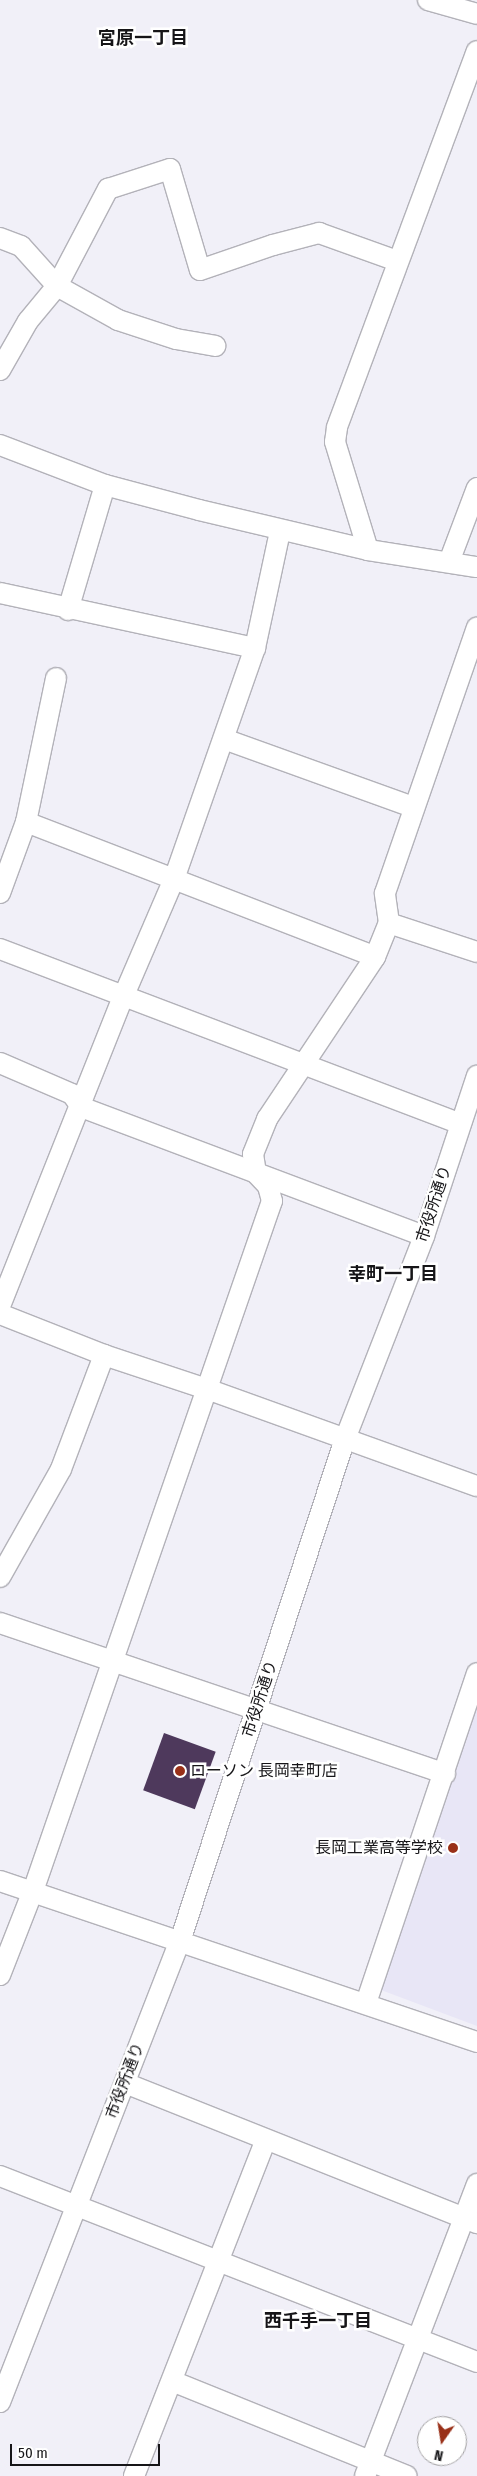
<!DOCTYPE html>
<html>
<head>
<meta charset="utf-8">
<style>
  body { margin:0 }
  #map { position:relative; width:477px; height:2476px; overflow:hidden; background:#f1f0f8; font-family:"Fira Sans Condensed","Noto Sans JP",sans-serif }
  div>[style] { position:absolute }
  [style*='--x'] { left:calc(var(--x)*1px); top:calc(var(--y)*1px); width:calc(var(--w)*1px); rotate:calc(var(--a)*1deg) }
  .built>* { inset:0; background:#e8e6f6 }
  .building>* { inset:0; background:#4e395c; transform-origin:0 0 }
  .roads { filter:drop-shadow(1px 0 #b3b2b9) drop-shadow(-1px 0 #b3b2b9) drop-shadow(0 1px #b3b2b9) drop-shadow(0 -1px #b3b2b9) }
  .minor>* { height:20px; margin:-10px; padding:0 10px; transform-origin:10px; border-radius:10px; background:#fff }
  .dots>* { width:14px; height:14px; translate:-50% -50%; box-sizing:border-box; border:2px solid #fff; border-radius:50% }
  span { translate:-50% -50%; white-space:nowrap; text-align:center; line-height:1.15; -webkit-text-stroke:5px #fff; paint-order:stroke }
  .street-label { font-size:16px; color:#161518 }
  .poi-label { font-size:16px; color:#161518 }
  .left { translate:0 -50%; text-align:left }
  .right { translate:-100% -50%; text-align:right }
  .neighbourhood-label { font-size:18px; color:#161518; font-weight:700 }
  .north { position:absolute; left:417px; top:2416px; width:50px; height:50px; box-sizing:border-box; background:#fff; border:1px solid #a2a1a3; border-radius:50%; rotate:193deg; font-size:14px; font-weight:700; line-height:20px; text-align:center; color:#161518 }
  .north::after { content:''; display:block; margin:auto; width:18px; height:22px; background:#993018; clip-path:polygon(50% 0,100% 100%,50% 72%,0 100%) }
  .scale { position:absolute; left:10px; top:2444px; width:150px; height:22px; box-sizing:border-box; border:2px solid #161518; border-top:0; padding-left:6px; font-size:15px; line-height:18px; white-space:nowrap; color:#161518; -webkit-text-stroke:4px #fff; paint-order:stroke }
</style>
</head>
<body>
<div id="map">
  <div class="built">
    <div style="clip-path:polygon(477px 1705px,477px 2026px,381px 1990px)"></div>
  </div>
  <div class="building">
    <div style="left:164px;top:1733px;width:55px;height:61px;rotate:20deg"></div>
  </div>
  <div class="roads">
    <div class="minor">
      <div style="--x:428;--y:0;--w:51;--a:15.9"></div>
      <div style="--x:0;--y:238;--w:22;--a:21"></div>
      <div style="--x:21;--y:246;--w:54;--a:48"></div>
      <div style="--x:57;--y:286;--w:70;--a:29.1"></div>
      <div style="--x:118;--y:320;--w:61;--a:18.1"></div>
      <div style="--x:176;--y:339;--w:40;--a:10"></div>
      <div style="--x:0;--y:370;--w:56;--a:-60.3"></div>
      <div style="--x:28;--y:321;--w:45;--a:-50.4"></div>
      <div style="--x:57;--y:286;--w:110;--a:-62.3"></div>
      <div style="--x:108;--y:189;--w:65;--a:-17.9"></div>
      <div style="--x:170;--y:169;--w:105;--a:73.5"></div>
      <div style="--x:200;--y:270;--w:77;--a:-18.9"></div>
      <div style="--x:273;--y:245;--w:48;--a:-14.6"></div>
      <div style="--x:319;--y:233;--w:83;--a:19.7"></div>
      <div style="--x:0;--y:445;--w:112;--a:20.9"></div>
      <div style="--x:105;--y:485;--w:97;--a:14.9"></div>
      <div style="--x:199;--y:510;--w:174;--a:13.3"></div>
      <div style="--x:368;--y:550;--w:110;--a:8.9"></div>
      <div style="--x:368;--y:550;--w:113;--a:-107"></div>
      <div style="--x:335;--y:442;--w:15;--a:-82"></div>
      <div style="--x:337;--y:427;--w:401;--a:-69.6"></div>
      <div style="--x:449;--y:562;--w:79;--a:-69.3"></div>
      <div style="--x:0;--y:593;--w:261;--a:12.2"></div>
      <div style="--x:68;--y:610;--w:130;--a:-73.5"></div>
      <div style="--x:224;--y:739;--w:201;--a:19.8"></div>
      <div style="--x:26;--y:822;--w:374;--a:21.1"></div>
      <div style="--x:0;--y:893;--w:76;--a:-69.9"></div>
      <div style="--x:26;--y:822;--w:147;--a:-78.2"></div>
      <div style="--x:389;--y:923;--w:93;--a:18.2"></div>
      <div style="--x:0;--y:949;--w:492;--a:20.8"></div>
      <div style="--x:0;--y:1063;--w:78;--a:23.3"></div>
      <div style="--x:72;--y:1094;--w:16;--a:55"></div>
      <div style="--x:81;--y:1107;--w:366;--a:20.6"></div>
      <div style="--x:0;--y:1306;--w:335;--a:-68.3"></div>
      <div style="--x:124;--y:995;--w:126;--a:-66.7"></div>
      <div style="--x:174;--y:879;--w:245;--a:-70.7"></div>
      <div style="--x:255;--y:648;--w:120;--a:-77.9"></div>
      <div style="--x:0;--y:1314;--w:112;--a:21.5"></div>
      <div style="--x:104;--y:1355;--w:108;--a:18.3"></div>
      <div style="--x:207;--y:1389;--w:287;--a:19.8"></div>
      <div style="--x:0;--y:1577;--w:124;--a:-60.5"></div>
      <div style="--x:61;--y:1469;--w:122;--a:-69.3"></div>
      <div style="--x:0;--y:1623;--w:470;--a:18.7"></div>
      <div style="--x:0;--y:1881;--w:503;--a:18.65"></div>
      <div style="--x:0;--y:1975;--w:90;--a:-68.6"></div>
      <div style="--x:33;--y:1891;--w:730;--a:-70.9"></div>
      <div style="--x:272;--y:1201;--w:16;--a:-105"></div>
      <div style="--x:268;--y:1186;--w:18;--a:-133"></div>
      <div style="--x:256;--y:1173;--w:19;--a:-99"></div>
      <div style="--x:253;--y:1154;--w:38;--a:-68"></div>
      <div style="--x:267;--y:1119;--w:195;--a:-56.3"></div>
      <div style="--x:375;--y:957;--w:37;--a:-68"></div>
      <div style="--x:389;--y:923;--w:30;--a:-98"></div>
      <div style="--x:385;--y:893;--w:281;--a:-70.9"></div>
      <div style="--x:366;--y:2003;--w:348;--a:-71.4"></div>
      <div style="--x:125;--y:2083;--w:379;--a:21.7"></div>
      <div style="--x:0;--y:2176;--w:512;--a:21.3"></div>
      <div style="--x:172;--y:2381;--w:253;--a:22"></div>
      <div style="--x:0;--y:2402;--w:495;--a:-68.7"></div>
      <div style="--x:180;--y:1941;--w:528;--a:-71.81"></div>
      <div style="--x:345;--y:1439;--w:218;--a:-68.7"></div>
      <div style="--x:424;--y:1236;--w:169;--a:-71.7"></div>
      <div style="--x:134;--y:2476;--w:360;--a:-68.6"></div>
      <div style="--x:365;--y:2476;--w:313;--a:-69"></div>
    </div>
  </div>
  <div class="dots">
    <div style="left:180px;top:1771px;background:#993018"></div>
    <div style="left:453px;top:1848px;background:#993018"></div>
  </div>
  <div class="street-label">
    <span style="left:434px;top:1204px;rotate:-72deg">市役所通り</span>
    <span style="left:260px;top:1699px;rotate:-72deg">市役所通り</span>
    <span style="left:125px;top:2081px;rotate:-69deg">市役所通り</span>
  </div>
  <div class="poi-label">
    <span class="left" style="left:190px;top:1771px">ローソン 長岡幸町店</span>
    <span class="right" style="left:443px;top:1848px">長岡工業高等学校</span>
  </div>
  <div class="neighbourhood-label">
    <span style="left:143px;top:38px">宮原一丁目</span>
    <span style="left:393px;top:1274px">幸町一丁目</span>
    <span style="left:318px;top:2321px">西千手一丁目</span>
  </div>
  <div class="north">N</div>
  <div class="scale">50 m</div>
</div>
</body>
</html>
